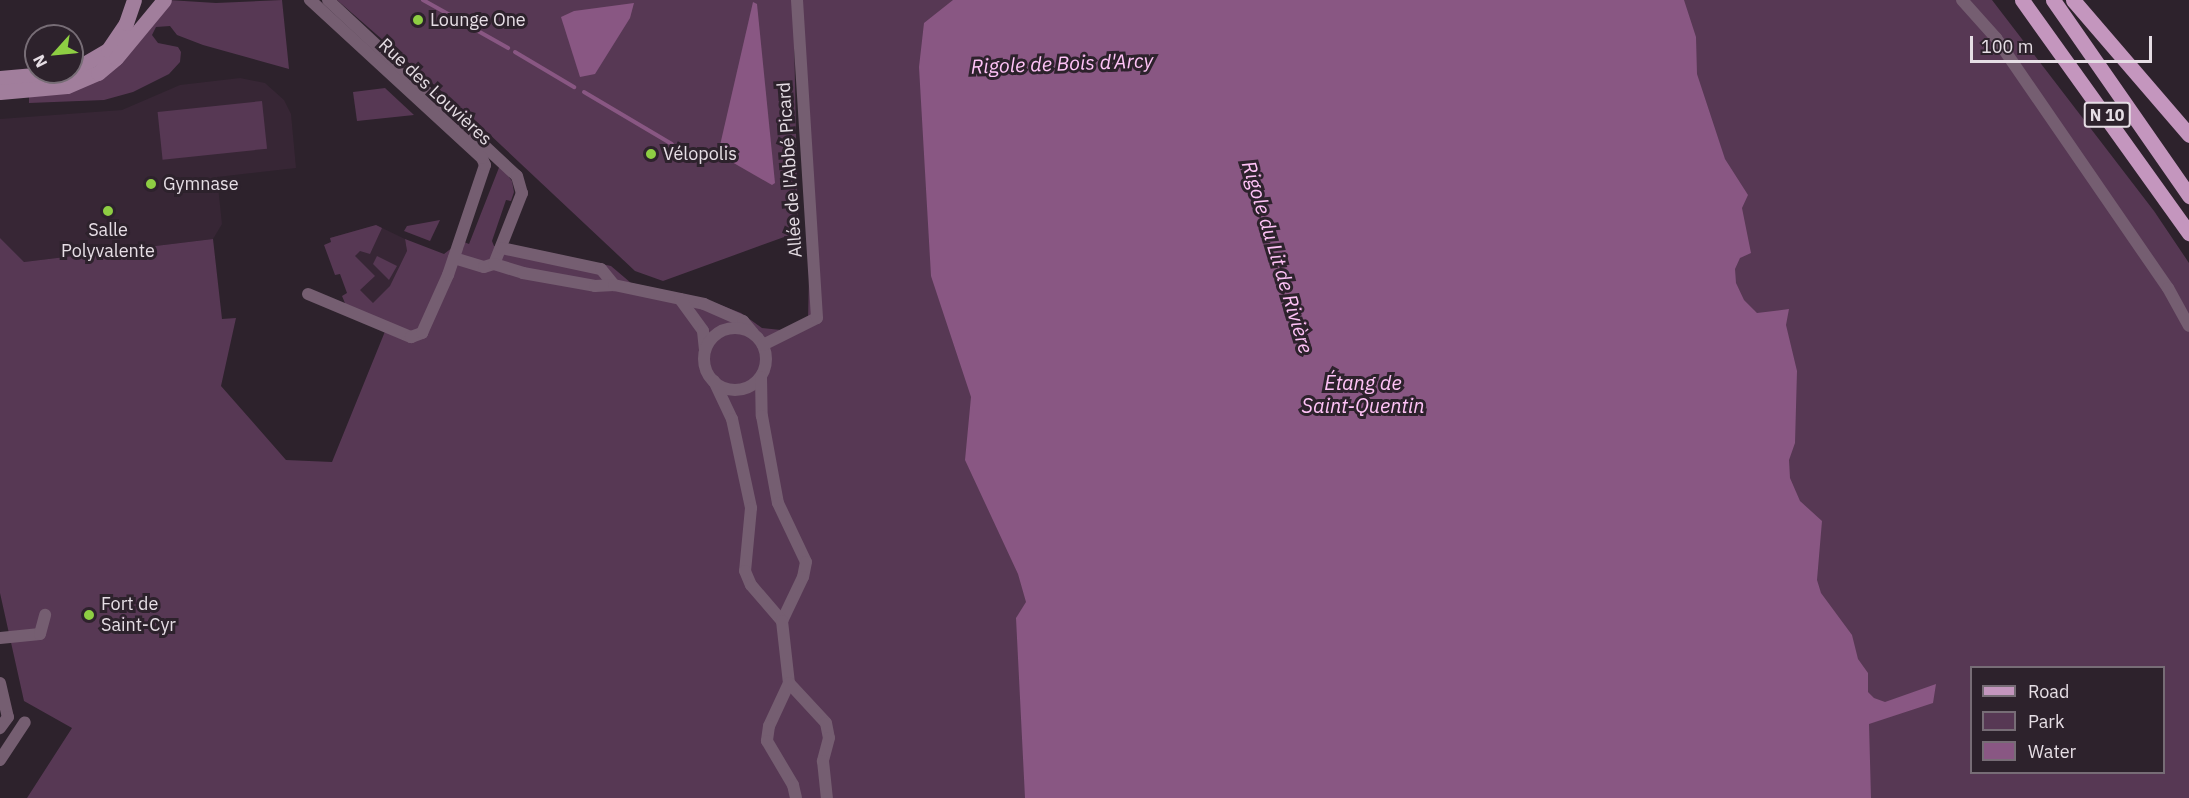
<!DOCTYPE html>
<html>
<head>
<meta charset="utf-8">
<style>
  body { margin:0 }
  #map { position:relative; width:2189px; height:798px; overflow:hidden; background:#2d222c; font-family:"IBM Plex Sans",sans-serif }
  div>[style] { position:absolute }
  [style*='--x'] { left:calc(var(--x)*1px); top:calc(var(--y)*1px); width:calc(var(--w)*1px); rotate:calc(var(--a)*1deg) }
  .built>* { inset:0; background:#372635 }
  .green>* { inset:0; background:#573854; transform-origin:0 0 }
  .water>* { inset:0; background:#895783 }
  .stream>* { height:4px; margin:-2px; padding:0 2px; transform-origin:2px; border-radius:2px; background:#895783 }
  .street>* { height:12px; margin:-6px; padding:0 6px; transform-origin:6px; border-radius:6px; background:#755e71 }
  .street>.ring { margin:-6px; padding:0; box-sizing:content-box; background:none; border:12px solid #755e71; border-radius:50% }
  .secondary>* { height:15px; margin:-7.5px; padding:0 7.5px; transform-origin:7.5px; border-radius:7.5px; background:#a17e9c }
  .primary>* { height:15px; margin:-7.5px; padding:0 7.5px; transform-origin:7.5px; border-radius:7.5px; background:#c496be }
  .dots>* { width:16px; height:16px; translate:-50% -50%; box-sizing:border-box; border:3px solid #2d222c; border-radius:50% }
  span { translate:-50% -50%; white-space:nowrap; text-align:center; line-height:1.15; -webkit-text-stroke:6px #2d222c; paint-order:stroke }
  .shield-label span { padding:2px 4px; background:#2d222c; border:2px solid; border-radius:4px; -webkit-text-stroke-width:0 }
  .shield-label { font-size:16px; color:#e6dee5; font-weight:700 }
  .poi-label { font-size:18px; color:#e6dee5 }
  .left { translate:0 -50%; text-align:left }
  .street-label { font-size:18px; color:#e6dee5 }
  .water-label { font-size:20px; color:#ffc3f7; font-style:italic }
  .legend { position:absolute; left:1970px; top:666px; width:195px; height:108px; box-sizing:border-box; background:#2d222c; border:2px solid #776d76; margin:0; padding:8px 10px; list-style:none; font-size:18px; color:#e6dee5 }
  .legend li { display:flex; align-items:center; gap:12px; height:30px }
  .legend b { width:30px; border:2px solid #776d76 }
  .north { position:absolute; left:24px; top:24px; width:60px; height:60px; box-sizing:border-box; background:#2d222c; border:2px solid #776d76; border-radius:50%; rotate:243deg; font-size:16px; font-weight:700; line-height:24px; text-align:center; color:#e6dee5 }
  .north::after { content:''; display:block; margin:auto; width:21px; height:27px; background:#8ece43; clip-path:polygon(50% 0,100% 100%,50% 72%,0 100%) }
  .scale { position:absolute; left:1970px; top:36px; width:182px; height:27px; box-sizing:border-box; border:3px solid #e6dee5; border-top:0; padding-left:8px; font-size:18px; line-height:21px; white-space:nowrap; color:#e6dee5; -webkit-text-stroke:4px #2d222c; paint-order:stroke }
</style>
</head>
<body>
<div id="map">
  <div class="built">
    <div style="clip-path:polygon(240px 78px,265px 83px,284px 100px,291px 114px,296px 168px,217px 177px,222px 224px,213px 239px,24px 262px,0 238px,0 119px,122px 110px,180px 85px)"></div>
    <div style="clip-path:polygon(376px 225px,405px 239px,410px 269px,392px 313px,352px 299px,330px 238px)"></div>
  </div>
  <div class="green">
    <div style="clip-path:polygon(168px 0,216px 3px,282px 0,289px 69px,203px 45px,177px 35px,170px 26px,156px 27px,152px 35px,158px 43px,178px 47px,181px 52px,180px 62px,169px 74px,133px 92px,104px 100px,29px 103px,29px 95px,99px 80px,111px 72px)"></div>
    <div style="clip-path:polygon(evenodd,337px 0,1992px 0,2154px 211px,2189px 263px,2189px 798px,27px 798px,72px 728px,24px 701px,0 593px,0 238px,24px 262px,213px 239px,222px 319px,236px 318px,221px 386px,286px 460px,332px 462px,388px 324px,347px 308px,342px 296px,347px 293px,340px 274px,335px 275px,324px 245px,331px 242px,330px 238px,376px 225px,382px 228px,370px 254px,360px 251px,355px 256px,375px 276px,360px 290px,373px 303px,390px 286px,407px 251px,405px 239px,444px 254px,453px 247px,463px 249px,464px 242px,469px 244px,500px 165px,512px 181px,514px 192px,511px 201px,506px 200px,492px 241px,494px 246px,528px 248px,611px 266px,631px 283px,705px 299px,741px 313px,762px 328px,781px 330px,808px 320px,809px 276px,794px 34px,798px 232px,663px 281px,635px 271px,471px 117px,337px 0,1972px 668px,2164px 668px,2164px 772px,1972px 772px,1972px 668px)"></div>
    <div style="clip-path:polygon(385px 88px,414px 115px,357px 121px,353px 92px)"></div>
    <div style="left:262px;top:101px;width:48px;height:105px;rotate:84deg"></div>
    <div style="clip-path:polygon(440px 220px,430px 241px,404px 231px,407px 226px)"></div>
    <div style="clip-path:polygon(377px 256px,397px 266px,389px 280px,373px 264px)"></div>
  </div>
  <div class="water">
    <div style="clip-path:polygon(953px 0,1684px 0,1696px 37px,1697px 74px,1725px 159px,1748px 195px,1742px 208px,1751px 253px,1740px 258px,1735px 269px,1736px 283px,1744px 300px,1757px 313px,1789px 309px,1786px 325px,1797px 371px,1795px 443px,1789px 460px,1790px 478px,1800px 501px,1822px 521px,1817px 580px,1821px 593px,1852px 635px,1858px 659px,1868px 673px,1868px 692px,1874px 698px,1885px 702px,1936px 684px,1933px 703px,1869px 724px,1871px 798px,1025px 798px,1016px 618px,1026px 602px,1018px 574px,965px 460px,971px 397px,931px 276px,919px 67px,924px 23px)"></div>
    <div style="clip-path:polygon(753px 2px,757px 4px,775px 183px,772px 185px,718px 154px)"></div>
    <div style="clip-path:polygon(634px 3px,630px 18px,595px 74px,580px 77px,561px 17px,574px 11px)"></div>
  </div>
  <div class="stream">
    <div style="--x:423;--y:0;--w:38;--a:29"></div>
    <div style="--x:462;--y:22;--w:53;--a:29.5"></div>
    <div style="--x:515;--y:52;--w:69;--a:30.7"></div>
    <div style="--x:584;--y:92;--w:102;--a:30.6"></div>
  </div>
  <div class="street">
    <div style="--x:328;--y:0;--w:258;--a:43"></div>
    <div style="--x:517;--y:176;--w:18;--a:74"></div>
    <div style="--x:522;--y:193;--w:76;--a:111.5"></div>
    <div style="--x:1962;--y:0;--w:51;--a:48.2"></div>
    <div style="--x:1996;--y:38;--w:303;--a:55.5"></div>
    <div style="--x:2168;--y:288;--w:43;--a:61.1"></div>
    <div style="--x:501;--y:248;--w:102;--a:11.9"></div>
    <div style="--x:601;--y:269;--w:21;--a:51"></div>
    <div style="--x:454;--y:258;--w:31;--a:17"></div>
    <div style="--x:484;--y:267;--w:10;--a:-17"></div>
    <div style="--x:494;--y:264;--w:30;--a:17"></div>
    <div style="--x:523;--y:273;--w:73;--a:10.2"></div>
    <div style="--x:595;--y:286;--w:19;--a:-3"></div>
    <div style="--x:614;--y:285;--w:92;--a:11.9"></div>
    <div style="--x:704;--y:304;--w:43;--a:23.6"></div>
    <div style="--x:743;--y:321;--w:16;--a:50"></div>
    <div style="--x:308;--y:294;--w:112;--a:22.7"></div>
    <div style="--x:411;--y:337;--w:12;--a:-20"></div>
    <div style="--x:422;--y:333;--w:64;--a:-65.9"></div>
    <div style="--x:448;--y:275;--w:116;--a:-71.4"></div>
    <div style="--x:485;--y:165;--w:8;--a:-113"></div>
    <div style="--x:482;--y:158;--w:234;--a:-137.4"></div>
    <div style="--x:680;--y:299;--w:39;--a:54"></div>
    <div style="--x:703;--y:331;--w:18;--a:84"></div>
    <div class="ring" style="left:704px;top:328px;width:50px;height:50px"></div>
    <div style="--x:763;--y:345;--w:60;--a:-26.6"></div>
    <div style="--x:817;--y:318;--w:319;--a:-93.6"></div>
    <div style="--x:761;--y:377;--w:39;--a:89"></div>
    <div style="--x:762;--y:416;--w:88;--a:79.6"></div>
    <div style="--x:778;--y:503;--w:65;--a:64.6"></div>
    <div style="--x:806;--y:562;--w:15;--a:101"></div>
    <div style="--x:803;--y:577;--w:49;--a:115.5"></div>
    <div style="--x:714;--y:381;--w:42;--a:64.7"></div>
    <div style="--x:732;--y:419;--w:91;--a:77.9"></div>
    <div style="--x:751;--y:508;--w:63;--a:95.4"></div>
    <div style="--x:745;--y:571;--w:15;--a:67"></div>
    <div style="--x:751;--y:585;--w:48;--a:49.3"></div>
    <div style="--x:782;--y:621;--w:62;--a:83.6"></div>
    <div style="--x:789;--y:683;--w:47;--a:114.9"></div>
    <div style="--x:769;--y:726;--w:15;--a:98"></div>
    <div style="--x:767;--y:741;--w:51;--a:59.4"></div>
    <div style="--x:793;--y:785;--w:13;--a:77"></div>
    <div style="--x:0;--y:638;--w:40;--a:-5.7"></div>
    <div style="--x:40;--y:634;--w:20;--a:-75"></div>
    <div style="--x:0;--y:683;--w:35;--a:77"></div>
    <div style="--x:8;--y:717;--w:14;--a:126"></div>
    <div style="--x:789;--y:683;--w:54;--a:47.2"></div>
    <div style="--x:826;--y:723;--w:15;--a:79"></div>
    <div style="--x:829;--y:738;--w:24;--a:105"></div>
    <div style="--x:823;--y:761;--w:37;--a:84"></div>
    <div style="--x:0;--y:760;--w:45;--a:-56.7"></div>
  </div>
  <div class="secondary">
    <div style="--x:72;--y:71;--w:42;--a:-30.3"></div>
    <div style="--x:108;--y:50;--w:32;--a:-56"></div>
    <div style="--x:126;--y:23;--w:24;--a:-71"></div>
    <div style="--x:0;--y:78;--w:68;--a:-5"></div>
    <div style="--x:0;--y:92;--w:67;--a:-5.1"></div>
    <div style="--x:67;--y:86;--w:34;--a:-23"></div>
    <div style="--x:98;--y:73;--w:23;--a:-40"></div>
    <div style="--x:116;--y:58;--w:75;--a:-50.4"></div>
  </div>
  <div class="primary">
    <div style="--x:2022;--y:0;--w:287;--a:54.4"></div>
    <div style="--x:2053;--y:0;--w:239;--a:55.2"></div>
    <div style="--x:2073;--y:0;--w:178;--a:49.3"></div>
  </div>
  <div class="dots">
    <div style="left:418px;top:20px;background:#8ece43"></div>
    <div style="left:651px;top:154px;background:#8ece43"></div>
    <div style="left:151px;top:184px;background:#8ece43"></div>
    <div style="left:108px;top:211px;background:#8ece43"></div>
    <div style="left:89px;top:615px;background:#8ece43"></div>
  </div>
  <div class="shield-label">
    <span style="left:2107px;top:115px">N 10</span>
  </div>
  <div class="poi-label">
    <span class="left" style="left:430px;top:20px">Lounge One</span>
    <span class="left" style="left:663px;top:154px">Vélopolis</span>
    <span class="left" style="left:163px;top:184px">Gymnase</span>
    <span style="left:108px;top:241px">Salle<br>Polyvalente</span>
    <span class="left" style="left:101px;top:615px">Fort de<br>Saint-Cyr</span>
  </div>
  <div class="street-label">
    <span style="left:435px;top:92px;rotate:43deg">Rue des Louvières</span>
    <span style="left:790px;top:170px;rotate:-94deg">Allée de l'Abbé Picard</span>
  </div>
  <div class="water-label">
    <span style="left:1062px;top:63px;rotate:-2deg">Rigole de Bois d'Arcy</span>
    <span style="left:1278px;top:257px;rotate:73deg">Rigole du Lit de Rivière</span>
    <span style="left:1363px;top:394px">Étang de<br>Saint-Quentin</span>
  </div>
  <ul class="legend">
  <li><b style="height:8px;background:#c496be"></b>Road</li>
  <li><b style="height:16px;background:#573854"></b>Park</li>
  <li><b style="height:16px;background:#895783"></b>Water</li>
  </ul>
  <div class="north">N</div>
  <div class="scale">100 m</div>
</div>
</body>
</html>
